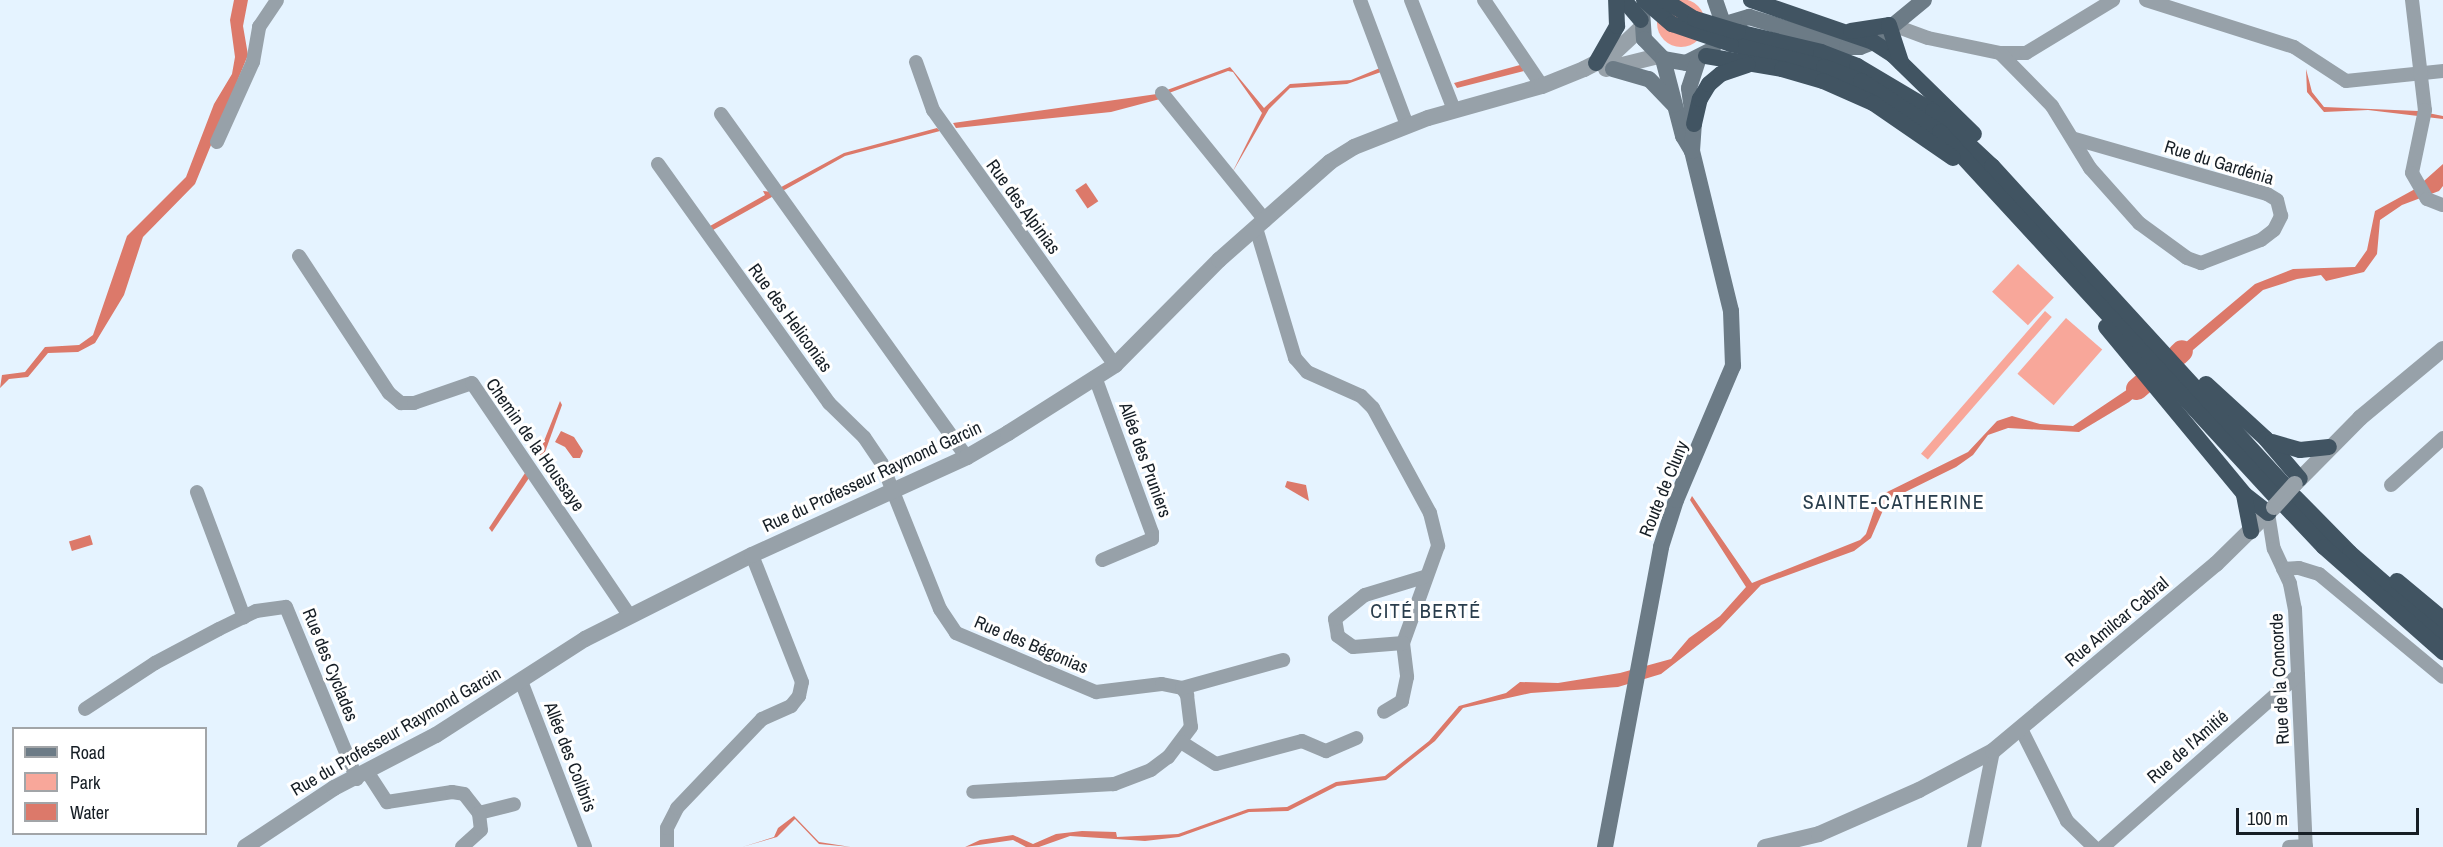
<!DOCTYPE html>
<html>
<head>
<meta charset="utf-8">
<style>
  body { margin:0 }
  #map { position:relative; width:2443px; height:847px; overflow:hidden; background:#e5f3ff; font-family:"Archivo Narrow",sans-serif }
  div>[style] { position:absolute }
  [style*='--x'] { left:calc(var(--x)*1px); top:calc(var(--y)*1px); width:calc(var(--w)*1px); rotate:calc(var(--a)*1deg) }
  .green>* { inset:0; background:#f8a79a; transform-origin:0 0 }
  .round { border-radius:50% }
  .water>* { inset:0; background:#dc796a; transform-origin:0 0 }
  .river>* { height:22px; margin:-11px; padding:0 11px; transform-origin:11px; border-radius:11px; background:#dc796a }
  .minor>* { height:14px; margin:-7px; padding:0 7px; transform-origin:7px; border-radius:7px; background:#97a1a9 }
  .tertiary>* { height:16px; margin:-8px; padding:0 8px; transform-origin:8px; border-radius:8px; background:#97a1a9 }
  .secondary>* { height:16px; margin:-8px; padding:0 8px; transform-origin:8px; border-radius:8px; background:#6c7b86 }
  .trunk>* { height:16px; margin:-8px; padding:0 8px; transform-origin:8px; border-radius:8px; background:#415462 }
  .tertiary-bridge>* { height:16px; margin:-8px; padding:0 8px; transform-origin:8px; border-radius:8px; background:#97a1a9 }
  .trunk-bridge>* { height:16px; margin:-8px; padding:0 8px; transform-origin:8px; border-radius:8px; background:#415462 }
  span { translate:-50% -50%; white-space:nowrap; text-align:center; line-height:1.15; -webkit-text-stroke:6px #fff; paint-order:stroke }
  .street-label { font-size:18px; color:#161e25 }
  .neighbourhood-label { font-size:20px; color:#293d4c; letter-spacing:1.5px }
  .legend { position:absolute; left:12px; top:727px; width:195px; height:108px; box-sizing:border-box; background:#fff; border:2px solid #a2a5a8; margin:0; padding:8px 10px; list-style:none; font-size:18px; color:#161e25 }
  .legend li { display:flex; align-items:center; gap:12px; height:30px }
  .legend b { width:30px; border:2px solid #a2a5a8 }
  .scale { position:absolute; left:2236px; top:808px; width:183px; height:27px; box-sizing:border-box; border:3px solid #161e25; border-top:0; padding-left:8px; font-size:18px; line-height:21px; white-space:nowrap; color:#161e25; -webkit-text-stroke:4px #fff; paint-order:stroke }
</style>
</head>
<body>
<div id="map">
  <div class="green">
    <div class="round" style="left:1657px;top:-1px;width:48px;height:48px"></div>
    <div style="left:2018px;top:264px;width:49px;height:38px;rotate:43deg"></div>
    <div style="left:2045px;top:311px;width:9px;height:189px;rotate:41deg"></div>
    <div style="left:2066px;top:318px;width:48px;height:74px;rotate:41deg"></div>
  </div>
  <div class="water">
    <div style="clip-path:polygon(234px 0,248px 0,243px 26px,248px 55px,195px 184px,143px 237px,124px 295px,95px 343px,78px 352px,48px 353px,28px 377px,9px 379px,0 388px,2px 375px,25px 372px,45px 347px,79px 345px,93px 335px,127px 236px,186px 177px,214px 104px,232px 74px,235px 57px,230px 20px)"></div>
    <div style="clip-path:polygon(1520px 65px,1524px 71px,1457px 88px,1454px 83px)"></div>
    <div style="clip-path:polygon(1230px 67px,1264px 108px,1290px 84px,1351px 80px,1380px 68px,1381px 72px,1347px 84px,1290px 88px,1269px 109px,1232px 173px,1262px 113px,1233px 72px,1228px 71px,1169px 93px,1167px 90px)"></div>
    <div style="clip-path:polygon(2306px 69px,2312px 92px,2324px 107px,2418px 111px,2443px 116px,2443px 119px,2368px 110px,2324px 112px,2307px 92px)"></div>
    <div style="clip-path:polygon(1157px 94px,1160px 99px,1111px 112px,956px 128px,953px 123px)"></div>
    <div style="clip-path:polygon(937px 128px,940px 131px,845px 156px,713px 230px,710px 226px,765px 195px,763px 191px,772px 192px,844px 153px)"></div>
    <div style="clip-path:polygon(2443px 164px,2443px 186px,2439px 191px,2402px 205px,2380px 220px,2377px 254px,2364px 272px,2326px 281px,2321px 275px,2297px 279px,2263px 290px,2186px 356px,2179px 348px,2255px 284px,2293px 269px,2355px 267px,2367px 250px,2375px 211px,2415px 189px)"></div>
    <div style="left:1086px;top:183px;width:22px;height:13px;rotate:56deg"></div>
    <div style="clip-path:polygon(2134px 385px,2141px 392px,2129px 402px,2079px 432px,2008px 428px,1988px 435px,1973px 455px,1956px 467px,1887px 501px,1871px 538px,1854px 551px,1761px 585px,1720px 628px,1661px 674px,1618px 687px,1531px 693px,1463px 708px,1435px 741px,1386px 780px,1337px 786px,1288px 811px,1249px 812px,1179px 837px,1145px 841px,1070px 836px,1039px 847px,1026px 847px,1013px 840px,965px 847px,980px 840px,1013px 835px,1033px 844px,1056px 834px,1082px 831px,1116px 832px,1117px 837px,1178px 834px,1248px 809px,1287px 807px,1336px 782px,1385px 776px,1429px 741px,1459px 706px,1506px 693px,1520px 682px,1558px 683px,1620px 673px,1671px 659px,1689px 638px,1720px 616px,1746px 587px,1690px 500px,1692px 496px,1752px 583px,1860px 540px,1866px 534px,1879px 496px,1968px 452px,1997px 421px,2012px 416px,2040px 424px,2073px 426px)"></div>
    <div style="clip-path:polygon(560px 401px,562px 405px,545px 452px,536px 461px)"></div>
    <div style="clip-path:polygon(561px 431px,574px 437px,583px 451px,580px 458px,573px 458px,565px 447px,555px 442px)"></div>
    <div style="clip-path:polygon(525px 473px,529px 478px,492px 532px,489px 528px)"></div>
    <div style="clip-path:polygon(1287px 481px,1306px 485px,1309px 501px,1285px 487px)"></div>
    <div style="left:90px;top:535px;width:10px;height:22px;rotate:73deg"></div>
    <div style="clip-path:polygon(794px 816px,819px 842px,851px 847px,819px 844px,795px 819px,777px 837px,742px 847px,774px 837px,778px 828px)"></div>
  </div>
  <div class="river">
    <div style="--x:2179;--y:354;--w:4;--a:-45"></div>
    <div style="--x:2137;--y:389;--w:11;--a:-41"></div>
  </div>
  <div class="minor">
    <div style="--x:1360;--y:0;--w:134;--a:69.4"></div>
    <div style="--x:1411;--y:0;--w:118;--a:68.6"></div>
    <div style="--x:1484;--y:0;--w:104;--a:56"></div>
    <div style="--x:2146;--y:0;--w:155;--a:17.6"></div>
    <div style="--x:2294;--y:47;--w:62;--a:33.2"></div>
    <div style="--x:2346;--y:81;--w:98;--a:-5.9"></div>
    <div style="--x:2412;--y:0;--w:111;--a:83.3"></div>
    <div style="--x:2425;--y:110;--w:64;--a:101.7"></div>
    <div style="--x:2412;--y:173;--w:30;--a:60"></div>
    <div style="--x:2427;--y:199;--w:17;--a:21"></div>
    <div style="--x:1890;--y:24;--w:40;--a:20.2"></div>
    <div style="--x:1928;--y:38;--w:74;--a:11.8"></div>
    <div style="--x:2000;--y:53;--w:26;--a:0"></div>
    <div style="--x:2026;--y:53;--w:102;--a:-31.3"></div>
    <div style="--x:2000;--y:53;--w:74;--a:45.5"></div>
    <div style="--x:2052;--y:106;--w:73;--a:58.5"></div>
    <div style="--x:2090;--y:168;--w:74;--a:48.3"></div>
    <div style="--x:2139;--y:223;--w:59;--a:36.1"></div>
    <div style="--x:2187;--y:258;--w:15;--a:20"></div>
    <div style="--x:2201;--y:263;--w:64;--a:-21"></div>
    <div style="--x:2261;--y:240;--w:16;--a:-38"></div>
    <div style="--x:2274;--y:230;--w:16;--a:-63"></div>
    <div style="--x:2281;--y:216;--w:16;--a:-104"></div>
    <div style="--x:2277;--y:200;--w:12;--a:-149"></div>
    <div style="--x:2267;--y:194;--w:200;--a:-164"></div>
    <div style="--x:916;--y:62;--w:51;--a:70.5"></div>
    <div style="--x:933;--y:110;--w:313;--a:54.5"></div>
    <div style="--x:1162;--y:93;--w:164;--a:51"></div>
    <div style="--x:721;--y:114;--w:422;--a:54.4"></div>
    <div style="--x:217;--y:142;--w:88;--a:-65.8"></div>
    <div style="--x:253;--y:62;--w:36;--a:-80"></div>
    <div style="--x:259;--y:27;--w:32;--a:-56"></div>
    <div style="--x:658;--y:164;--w:294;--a:54.4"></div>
    <div style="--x:829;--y:403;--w:49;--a:44.2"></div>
    <div style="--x:864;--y:437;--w:32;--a:56"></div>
    <div style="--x:882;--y:464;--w:156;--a:68.2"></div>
    <div style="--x:940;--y:609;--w:29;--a:56"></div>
    <div style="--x:956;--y:633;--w:152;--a:22.9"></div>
    <div style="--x:1096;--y:692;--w:66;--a:-6.9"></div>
    <div style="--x:1162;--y:684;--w:20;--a:11"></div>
    <div style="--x:1182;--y:688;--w:9;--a:54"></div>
    <div style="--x:1187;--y:695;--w:32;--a:83"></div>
    <div style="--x:1191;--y:727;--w:38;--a:127"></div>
    <div style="--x:1168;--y:757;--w:21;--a:143"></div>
    <div style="--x:1151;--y:770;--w:40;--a:159"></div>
    <div style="--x:1114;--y:784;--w:141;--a:176.8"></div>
    <div style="--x:1256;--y:228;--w:136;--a:73.3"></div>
    <div style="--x:1295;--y:358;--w:18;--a:49"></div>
    <div style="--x:1307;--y:372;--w:59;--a:24"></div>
    <div style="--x:1361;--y:396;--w:17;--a:45"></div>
    <div style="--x:1373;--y:408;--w:119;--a:61.5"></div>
    <div style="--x:1430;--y:513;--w:34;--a:76"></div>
    <div style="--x:1438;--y:546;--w:103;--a:109.8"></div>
    <div style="--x:1403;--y:643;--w:34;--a:83"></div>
    <div style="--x:1407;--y:677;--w:25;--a:102"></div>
    <div style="--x:1402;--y:701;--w:21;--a:149"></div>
    <div style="--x:299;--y:256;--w:164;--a:56.7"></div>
    <div style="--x:389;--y:393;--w:16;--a:40"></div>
    <div style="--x:401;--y:403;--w:13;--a:0"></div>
    <div style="--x:414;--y:403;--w:61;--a:-19"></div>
    <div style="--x:472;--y:383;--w:282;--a:55.9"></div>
    <div style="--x:1095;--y:377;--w:166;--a:69.9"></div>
    <div style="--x:1152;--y:533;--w:6;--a:90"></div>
    <div style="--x:1152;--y:539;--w:54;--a:157.2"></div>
    <div style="--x:2391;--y:485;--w:70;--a:-42.1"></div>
    <div style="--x:197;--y:492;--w:134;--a:69.4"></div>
    <div style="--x:2268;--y:513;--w:36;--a:81"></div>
    <div style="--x:2274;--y:549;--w:38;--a:65"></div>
    <div style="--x:2290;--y:584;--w:25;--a:79"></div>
    <div style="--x:2295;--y:609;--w:238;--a:87.4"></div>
    <div style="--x:2283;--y:569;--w:16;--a:-4"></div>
    <div style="--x:2299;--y:568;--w:21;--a:17"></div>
    <div style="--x:2319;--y:574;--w:161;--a:39.7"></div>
    <div style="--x:1403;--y:643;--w:50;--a:175.4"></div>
    <div style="--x:1353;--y:647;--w:19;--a:-144"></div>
    <div style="--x:1338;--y:636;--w:17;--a:-100"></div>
    <div style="--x:1335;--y:619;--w:38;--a:-39"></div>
    <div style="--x:1365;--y:595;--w:62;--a:-17"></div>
    <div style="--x:521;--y:681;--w:178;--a:68.9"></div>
    <div style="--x:1182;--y:688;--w:105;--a:-15.5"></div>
    <div style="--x:85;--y:709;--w:84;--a:-33.3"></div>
    <div style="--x:155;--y:663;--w:72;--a:-28"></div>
    <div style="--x:219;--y:629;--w:41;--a:-25.9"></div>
    <div style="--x:256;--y:611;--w:30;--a:-8"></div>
    <div style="--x:286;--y:607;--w:186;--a:67.6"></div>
    <div style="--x:2021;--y:729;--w:103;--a:63.4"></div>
    <div style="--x:2067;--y:821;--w:37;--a:44"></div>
    <div style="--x:1181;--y:742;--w:41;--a:32.2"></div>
    <div style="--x:1216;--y:764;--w:89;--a:-15"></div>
    <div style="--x:1302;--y:741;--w:26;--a:23"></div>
    <div style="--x:1326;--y:751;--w:33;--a:-23"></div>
    <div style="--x:368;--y:773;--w:35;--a:57"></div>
    <div style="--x:387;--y:802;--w:66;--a:-8.7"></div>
    <div style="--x:452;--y:792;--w:12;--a:9"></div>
    <div style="--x:464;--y:794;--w:24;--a:52"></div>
    <div style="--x:479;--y:813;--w:36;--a:-14"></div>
    <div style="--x:462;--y:847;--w:25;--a:-42"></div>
    <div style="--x:481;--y:830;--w:17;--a:-97"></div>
    <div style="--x:667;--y:847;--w:19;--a:-90"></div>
    <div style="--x:667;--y:828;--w:22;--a:-63"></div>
    <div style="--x:677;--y:808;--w:123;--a:-46.3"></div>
    <div style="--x:762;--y:719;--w:32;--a:-24"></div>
    <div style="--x:791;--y:706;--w:13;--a:-51"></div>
    <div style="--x:799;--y:696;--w:14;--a:-78"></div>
    <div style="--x:802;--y:682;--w:136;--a:-111.5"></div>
    <div style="--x:1974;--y:847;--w:98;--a:-78.8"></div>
    <div style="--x:2103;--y:847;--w:260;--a:-41.4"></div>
    <div style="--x:2289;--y:847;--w:17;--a:-3"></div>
  </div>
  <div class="tertiary">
    <div style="--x:1606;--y:69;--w:54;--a:-14"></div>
    <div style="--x:2295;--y:484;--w:93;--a:-45.4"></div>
    <div style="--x:2360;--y:418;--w:108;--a:-39.7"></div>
    <div style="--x:245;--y:847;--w:107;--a:-33.5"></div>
    <div style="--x:334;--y:788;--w:115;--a:-27.5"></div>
    <div style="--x:436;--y:735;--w:177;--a:-32.8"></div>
    <div style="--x:585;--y:639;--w:187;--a:-26.7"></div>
    <div style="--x:752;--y:555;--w:236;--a:-24.5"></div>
    <div style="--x:967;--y:457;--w:48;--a:-30.3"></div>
    <div style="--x:1008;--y:433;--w:127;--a:-32.4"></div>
    <div style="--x:1115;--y:365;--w:148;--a:-45.3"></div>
    <div style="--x:1219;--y:260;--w:148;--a:-41.4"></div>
    <div style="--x:1330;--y:162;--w:28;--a:-32"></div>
    <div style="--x:1354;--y:147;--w:79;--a:-21.4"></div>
    <div style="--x:1428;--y:118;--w:118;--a:-15.7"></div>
    <div style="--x:1542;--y:86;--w:45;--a:-22"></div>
    <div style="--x:1584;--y:69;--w:31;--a:-27"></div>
    <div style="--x:1612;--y:55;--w:40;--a:-43"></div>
    <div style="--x:1765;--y:847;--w:56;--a:-13.5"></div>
    <div style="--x:1819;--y:834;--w:109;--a:-23.7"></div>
    <div style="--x:1919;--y:790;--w:84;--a:-27.8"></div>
    <div style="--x:1993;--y:751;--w:291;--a:-40"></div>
    <div style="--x:2216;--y:564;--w:81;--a:-44.5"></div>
  </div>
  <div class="secondary">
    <div style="--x:1715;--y:0;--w:21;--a:71"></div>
    <div style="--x:1642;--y:11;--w:28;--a:86"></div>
    <div style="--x:1644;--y:39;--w:28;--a:46"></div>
    <div style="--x:1663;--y:59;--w:23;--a:10"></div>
    <div style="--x:1686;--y:63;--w:30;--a:-27"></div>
    <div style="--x:1729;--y:23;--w:21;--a:-17"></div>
    <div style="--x:1749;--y:17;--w:102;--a:17"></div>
    <div style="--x:1847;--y:47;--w:13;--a:0"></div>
    <div style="--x:1860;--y:47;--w:14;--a:-21"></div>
    <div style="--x:1873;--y:42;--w:66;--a:-39.5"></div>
    <div style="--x:1663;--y:59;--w:80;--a:75.4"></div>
    <div style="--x:1683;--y:136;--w:17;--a:59"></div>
    <div style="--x:1613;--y:69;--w:37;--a:16"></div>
    <div style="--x:1649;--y:79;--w:36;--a:46"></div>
    <div style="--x:1605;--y:847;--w:305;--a:-79.4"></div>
    <div style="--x:1661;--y:547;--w:49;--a:-72.3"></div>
    <div style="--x:1676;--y:500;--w:146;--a:-67"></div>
    <div style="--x:1733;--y:366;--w:55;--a:-92.1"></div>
    <div style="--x:1731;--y:311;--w:165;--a:-103.7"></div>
    <div style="--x:1692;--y:151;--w:27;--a:-86"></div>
    <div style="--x:1694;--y:124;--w:36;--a:-98"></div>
    <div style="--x:1689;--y:88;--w:29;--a:-72"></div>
  </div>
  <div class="trunk">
    <div style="--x:1624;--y:0;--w:26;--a:50"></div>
    <div style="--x:1751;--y:0;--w:129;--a:19"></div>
    <div style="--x:1873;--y:42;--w:24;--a:33"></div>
    <div style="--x:1893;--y:55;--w:113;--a:44.3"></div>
    <div style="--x:1851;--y:31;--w:38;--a:-9"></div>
    <div style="--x:1889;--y:25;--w:40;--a:72"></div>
    <div style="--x:1738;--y:32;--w:85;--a:13.5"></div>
    <div style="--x:1821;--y:52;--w:39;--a:21"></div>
    <div style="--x:1857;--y:66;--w:88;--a:30.6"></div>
    <div style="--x:1933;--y:111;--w:81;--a:43"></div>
    <div style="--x:1992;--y:166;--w:431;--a:47.5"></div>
    <div style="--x:1731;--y:44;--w:96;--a:13.9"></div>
    <div style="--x:1824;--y:67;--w:40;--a:21"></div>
    <div style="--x:1861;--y:81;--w:94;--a:32.8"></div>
    <div style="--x:1940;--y:132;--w:493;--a:47.4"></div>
    <div style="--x:1706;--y:56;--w:77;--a:9.7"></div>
    <div style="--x:1782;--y:69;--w:43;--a:16.3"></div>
    <div style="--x:1823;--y:81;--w:55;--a:23.7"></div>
    <div style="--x:1873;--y:103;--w:97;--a:34.5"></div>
    <div style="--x:1596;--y:63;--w:43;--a:-60.4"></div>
    <div style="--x:1617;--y:26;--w:26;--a:-92"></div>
    <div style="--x:1694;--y:124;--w:26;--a:-77"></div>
    <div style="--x:1700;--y:99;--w:17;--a:-59"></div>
    <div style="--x:1709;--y:84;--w:16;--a:-40"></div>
    <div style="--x:1721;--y:74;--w:28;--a:-19"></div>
    <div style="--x:2106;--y:327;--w:217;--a:50.4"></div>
    <div style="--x:2244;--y:494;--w:31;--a:38"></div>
    <div style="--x:2206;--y:384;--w:81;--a:42.5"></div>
    <div style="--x:2266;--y:439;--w:52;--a:49.6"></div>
    <div style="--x:2272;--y:442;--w:29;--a:16"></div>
    <div style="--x:2300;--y:450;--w:29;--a:-6"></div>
    <div style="--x:2244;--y:495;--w:37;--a:79"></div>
    <div style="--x:2295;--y:497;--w:78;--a:45.5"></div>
    <div style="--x:2350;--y:553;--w:123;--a:41.1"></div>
    <div style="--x:2286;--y:507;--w:55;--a:46.5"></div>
    <div style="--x:2324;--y:547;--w:159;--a:41.4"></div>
    <div style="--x:2397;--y:581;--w:60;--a:39.6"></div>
  </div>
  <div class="tertiary-bridge">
    <div style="--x:2274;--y:507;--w:31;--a:-48"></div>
  </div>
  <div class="trunk-bridge">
    <div style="--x:1644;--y:0;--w:37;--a:41"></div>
    <div style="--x:1672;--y:24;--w:62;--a:18.7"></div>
    <div style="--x:1664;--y:0;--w:36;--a:32"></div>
    <div style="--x:1695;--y:19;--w:45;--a:16.8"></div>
  </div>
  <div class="street-label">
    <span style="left:2219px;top:163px;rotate:17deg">Rue du Gardénia</span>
    <span style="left:1023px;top:207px;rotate:54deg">Rue des Alpinias</span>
    <span style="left:790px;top:318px;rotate:54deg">Rue des Heliconias</span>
    <span style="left:535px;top:445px;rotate:55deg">Chemin de la Houssaye</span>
    <span style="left:1145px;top:460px;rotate:70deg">Allée des Pruniers</span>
    <span style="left:872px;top:477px;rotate:-25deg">Rue du Professeur Raymond Garcin</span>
    <span style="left:1664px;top:489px;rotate:-68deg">Route de Cluny</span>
    <span style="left:2117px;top:622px;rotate:-40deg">Rue Amilcar Cabral</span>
    <span style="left:1031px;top:645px;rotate:23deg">Rue des Bégonias</span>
    <span style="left:330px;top:665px;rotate:68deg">Rue des Cyclades</span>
    <span style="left:2280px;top:679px;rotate:-93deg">Rue de la Concorde</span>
    <span style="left:396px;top:732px;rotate:-30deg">Rue du Professeur Raymond Garcin</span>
    <span style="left:2188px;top:747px;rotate:-41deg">Rue de l'Amitié</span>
    <span style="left:570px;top:757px;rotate:69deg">Allée des Colibris</span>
  </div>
  <div class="neighbourhood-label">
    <span style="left:1894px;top:501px">SAINTE-CATHERINE</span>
    <span style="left:1426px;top:610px">CITÉ BERTÉ</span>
  </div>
  <ul class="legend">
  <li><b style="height:8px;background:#6c7b86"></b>Road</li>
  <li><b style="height:16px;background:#f8a79a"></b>Park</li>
  <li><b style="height:16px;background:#dc796a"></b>Water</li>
  </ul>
  <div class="scale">100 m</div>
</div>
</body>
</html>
